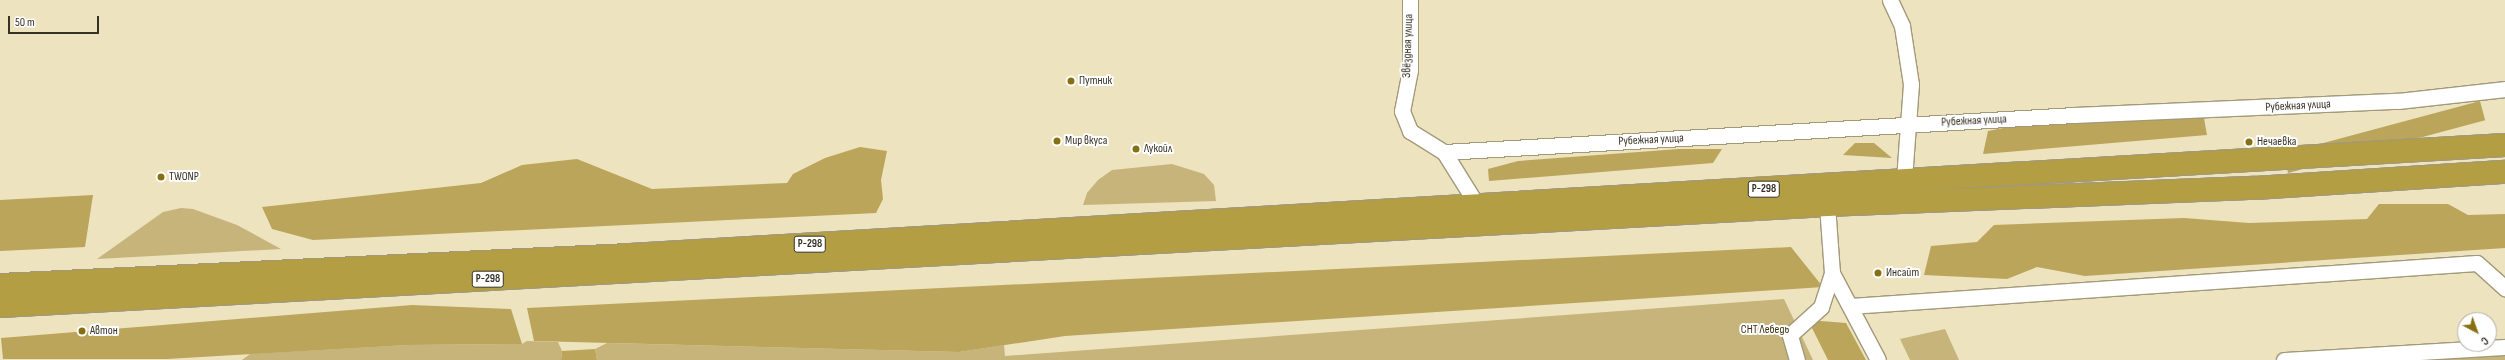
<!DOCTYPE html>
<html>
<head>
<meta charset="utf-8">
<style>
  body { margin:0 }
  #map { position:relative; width:2505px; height:360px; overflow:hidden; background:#ede3bf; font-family:"Sofia Sans Condensed",sans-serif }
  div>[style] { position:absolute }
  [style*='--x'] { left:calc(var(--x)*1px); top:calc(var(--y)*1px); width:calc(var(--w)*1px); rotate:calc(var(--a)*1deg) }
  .green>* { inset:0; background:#c6b47a }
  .forest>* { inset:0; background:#baa55b; transform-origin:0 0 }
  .roads { filter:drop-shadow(1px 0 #a29978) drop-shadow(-1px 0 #a29978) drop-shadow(0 1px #a29978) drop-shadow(0 -1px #a29978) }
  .minor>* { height:15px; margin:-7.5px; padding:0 7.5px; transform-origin:7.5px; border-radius:7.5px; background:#fff }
  .trunk>* { height:22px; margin:-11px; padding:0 11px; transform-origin:11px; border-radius:11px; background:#b39e44 }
  .dots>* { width:11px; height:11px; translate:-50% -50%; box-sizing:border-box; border:2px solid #fff; border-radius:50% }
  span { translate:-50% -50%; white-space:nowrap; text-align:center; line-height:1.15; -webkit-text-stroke:4px #fff; paint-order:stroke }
  .shield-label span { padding:1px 3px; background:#fff; border:1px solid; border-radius:3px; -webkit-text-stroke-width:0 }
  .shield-label { font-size:11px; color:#363225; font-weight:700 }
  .street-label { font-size:12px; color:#363225 }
  .poi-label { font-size:12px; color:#363225 }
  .left { translate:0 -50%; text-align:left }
  .park-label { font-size:12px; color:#3b3211 }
  .north { position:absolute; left:2457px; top:312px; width:40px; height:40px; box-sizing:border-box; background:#fff; border:1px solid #afada8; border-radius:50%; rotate:139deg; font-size:11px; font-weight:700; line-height:16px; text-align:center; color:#363225 }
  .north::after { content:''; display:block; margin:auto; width:14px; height:18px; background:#877010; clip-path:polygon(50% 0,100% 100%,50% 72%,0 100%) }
  .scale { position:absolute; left:8px; top:16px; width:91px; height:18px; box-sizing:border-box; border:2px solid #363225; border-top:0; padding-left:5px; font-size:12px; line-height:14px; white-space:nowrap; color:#363225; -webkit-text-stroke:3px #fff; paint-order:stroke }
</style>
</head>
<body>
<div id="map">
  <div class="green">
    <div style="clip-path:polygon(1172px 164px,1204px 174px,1214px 185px,1216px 201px,1083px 205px,1087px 193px,1098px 180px,1112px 170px)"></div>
    <div style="clip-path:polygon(181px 208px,193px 209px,237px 225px,281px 249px,97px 259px,163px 212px)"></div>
    <div style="clip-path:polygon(1784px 299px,1813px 360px,597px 360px,595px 349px,607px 343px,959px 352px,1004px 345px,1005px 356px)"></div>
    <div style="clip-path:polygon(1945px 329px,1959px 360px,1910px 360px,1900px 339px)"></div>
    <div style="clip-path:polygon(527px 341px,558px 342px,562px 351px,561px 360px,242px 360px,250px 354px,408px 345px,522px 344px)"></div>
    <div style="clip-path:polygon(2505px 352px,2505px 360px,2376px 360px)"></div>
  </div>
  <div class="forest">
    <div style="left:2480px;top:101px;width:20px;height:204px;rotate:75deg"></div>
    <div style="clip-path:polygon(2204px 118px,2207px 135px,1983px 154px,1988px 131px,2008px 127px,2085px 121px)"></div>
    <div style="clip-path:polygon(1855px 143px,1874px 143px,1892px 158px,1843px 155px)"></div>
    <div style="clip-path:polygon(860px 147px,887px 151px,881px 180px,883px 199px,876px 213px,313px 240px,272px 229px,262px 207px,481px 183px,522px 165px,577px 159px,652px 189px,787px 183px,793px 174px,825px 158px)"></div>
    <div style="clip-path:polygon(1679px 149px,1722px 149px,1713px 163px,1489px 181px,1488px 169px,1518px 161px)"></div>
    <div style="clip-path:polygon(93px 195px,85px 247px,0 251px,0 200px)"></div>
    <div style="clip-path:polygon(2379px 204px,2448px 204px,2468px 215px,2505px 214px,2505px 248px,2085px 276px,2037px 267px,2007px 279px,1924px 275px,1931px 246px,1977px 242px,1994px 225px,2184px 218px,2249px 223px,2367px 219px)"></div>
    <div style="clip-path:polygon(1791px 247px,1823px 287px,1065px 336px,959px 352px,534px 341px,527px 308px)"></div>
    <div style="clip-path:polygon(412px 305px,511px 309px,522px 344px,408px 345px,167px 359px,3px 359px,1px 338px)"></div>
    <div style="clip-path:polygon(1808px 320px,1846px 323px,1866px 360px,1828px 360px)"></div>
    <div style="clip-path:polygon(595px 349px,597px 360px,561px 360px,562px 351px)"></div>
  </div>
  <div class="roads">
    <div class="minor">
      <div style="--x:1410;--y:0;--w:70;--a:90"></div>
      <div style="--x:1410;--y:70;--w:42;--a:101"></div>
      <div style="--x:1402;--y:111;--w:22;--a:68"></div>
      <div style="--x:1410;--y:131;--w:40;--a:32"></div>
      <div style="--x:1444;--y:152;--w:62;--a:58.1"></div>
      <div style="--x:1890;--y:0;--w:29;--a:65"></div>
      <div style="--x:1902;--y:26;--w:59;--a:81.2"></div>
      <div style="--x:1911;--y:84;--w:96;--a:94.2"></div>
      <div style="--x:1444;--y:152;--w:631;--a:-3.36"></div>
      <div style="--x:2074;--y:115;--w:324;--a:-2.5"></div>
      <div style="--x:2398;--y:101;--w:108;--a:-6.4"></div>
      <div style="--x:1832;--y:273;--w:98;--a:62.1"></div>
      <div style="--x:1850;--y:306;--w:628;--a:-3.92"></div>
      <div style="--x:2477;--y:263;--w:38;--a:42"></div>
      <div style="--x:1797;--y:360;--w:26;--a:-106"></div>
      <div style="--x:1790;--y:335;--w:42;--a:-42.1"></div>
      <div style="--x:1821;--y:307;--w:36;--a:-72"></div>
      <div style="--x:1832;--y:273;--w:68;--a:-94.2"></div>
      <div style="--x:2284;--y:360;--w:221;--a:-3.4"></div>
    </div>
    <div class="trunk">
      <div style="--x:0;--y:285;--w:631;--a:-2.73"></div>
      <div style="--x:630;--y:255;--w:1878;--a:-3.36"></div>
      <div style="--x:0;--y:306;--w:1830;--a:-3.16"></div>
      <div style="--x:1827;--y:205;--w:428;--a:-2.3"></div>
      <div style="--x:2255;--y:188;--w:251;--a:-3.7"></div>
    </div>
  </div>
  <div class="dots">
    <div style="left:1071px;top:81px;background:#877010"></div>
    <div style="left:1057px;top:141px;background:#877010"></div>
    <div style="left:2249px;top:142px;background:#877010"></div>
    <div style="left:1136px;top:149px;background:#877010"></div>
    <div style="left:161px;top:177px;background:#877010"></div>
    <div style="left:1878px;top:273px;background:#877010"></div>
    <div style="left:82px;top:331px;background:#877010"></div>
  </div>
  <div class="shield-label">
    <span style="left:1764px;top:189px">Р-298</span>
    <span style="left:810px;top:244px">Р-298</span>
    <span style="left:488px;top:279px">Р-298</span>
  </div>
  <div class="street-label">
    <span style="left:1408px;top:46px;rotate:-88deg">Звёздная улица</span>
    <span style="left:2298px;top:106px;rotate:-3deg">Рубежная улица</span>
    <span style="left:1974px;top:121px;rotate:-3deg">Рубежная улица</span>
    <span style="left:1651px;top:140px;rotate:-3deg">Рубежная улица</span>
  </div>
  <div class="poi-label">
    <span class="left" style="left:1079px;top:81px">Путник</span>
    <span class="left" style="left:1065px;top:141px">Мир вкуса</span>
    <span class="left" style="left:2257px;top:142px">Нечаевка</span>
    <span class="left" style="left:1144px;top:149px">Лукойл</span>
    <span class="left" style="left:169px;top:177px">TWONP</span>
    <span class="left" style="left:1886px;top:273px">Инсайт</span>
    <span class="left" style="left:90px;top:331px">Автон</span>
  </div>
  <div class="park-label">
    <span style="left:1765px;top:330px">СНТ Лебедь</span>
  </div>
  <div class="north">С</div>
  <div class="scale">50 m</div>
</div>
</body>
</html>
